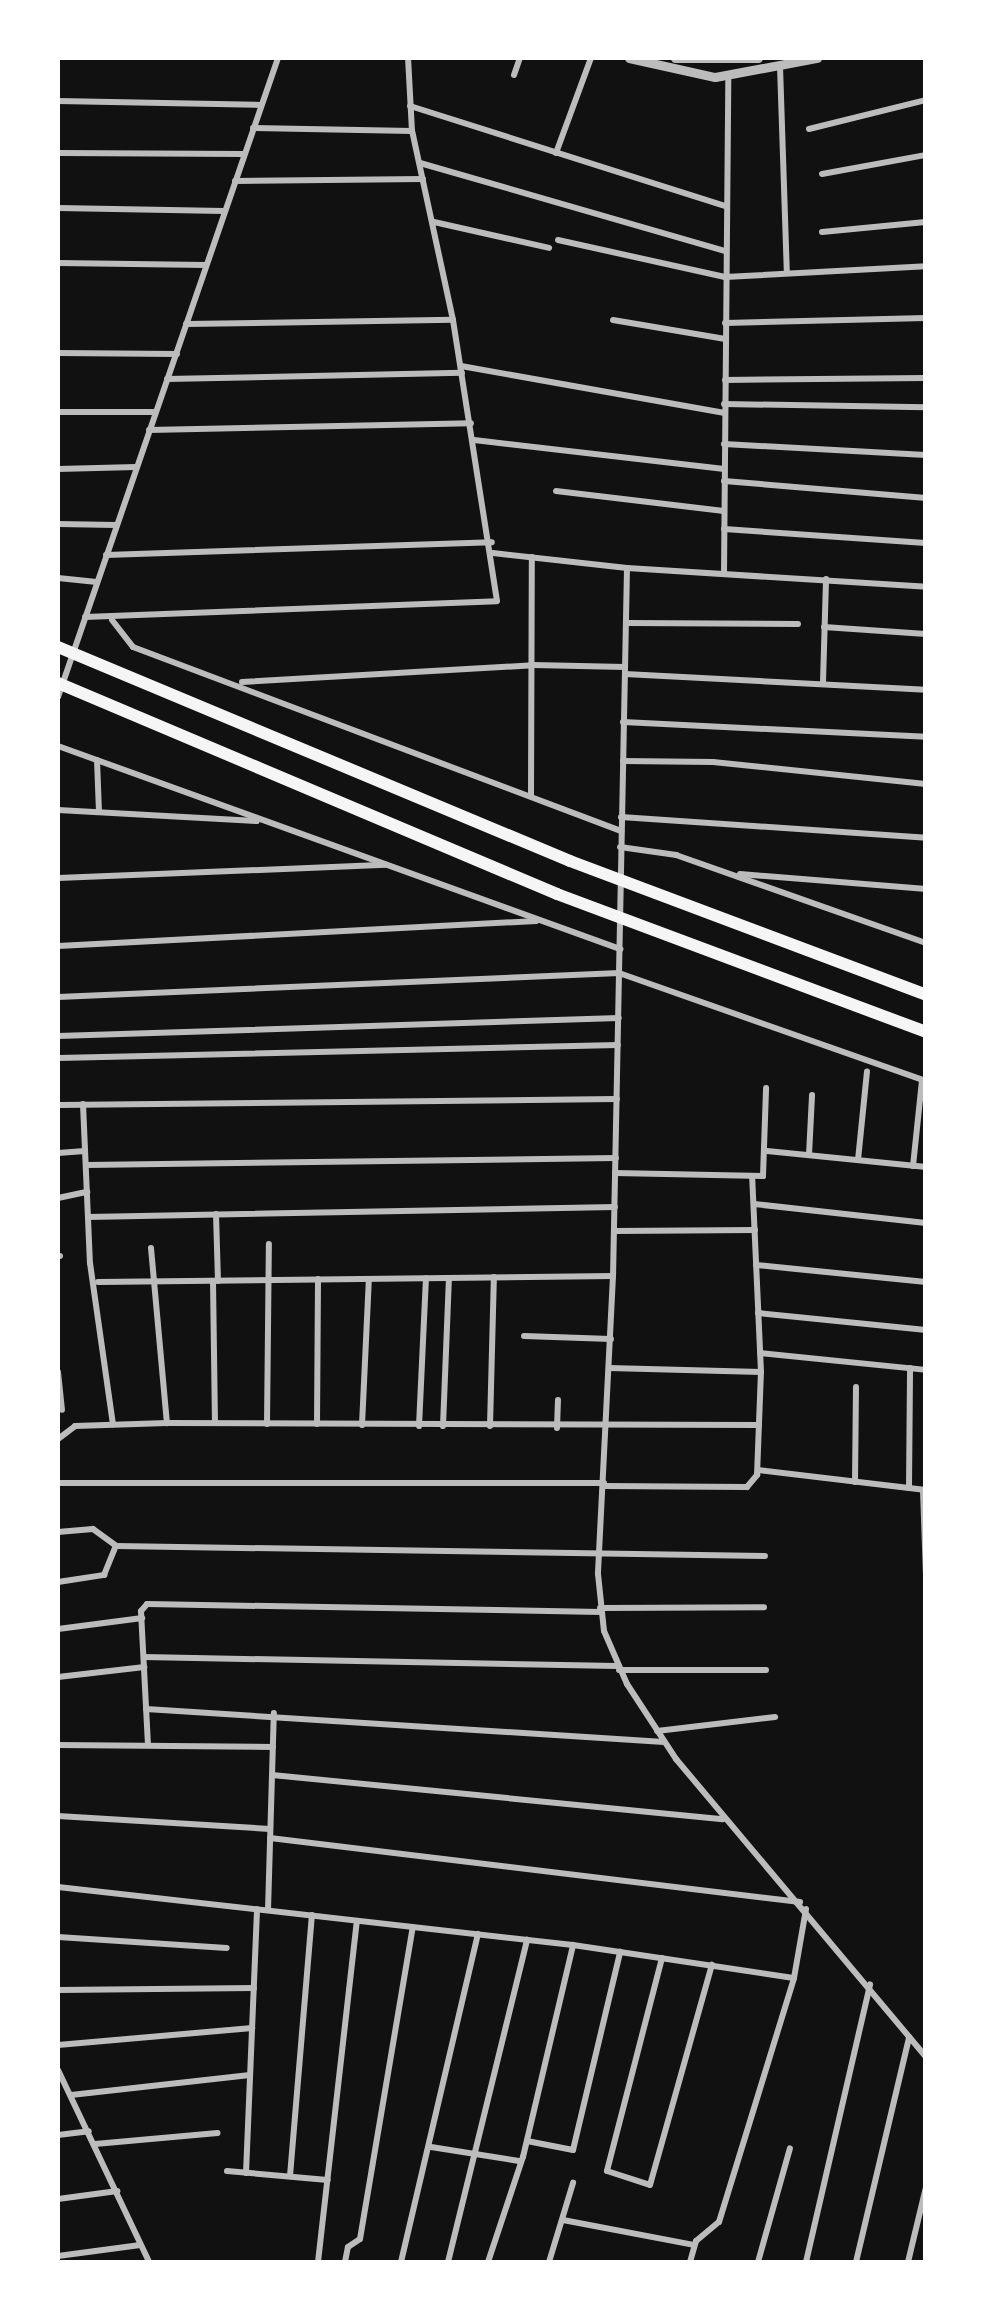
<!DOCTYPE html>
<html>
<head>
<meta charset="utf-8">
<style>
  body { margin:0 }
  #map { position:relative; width:983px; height:2320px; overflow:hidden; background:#111; font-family:"Times New Roman",serif }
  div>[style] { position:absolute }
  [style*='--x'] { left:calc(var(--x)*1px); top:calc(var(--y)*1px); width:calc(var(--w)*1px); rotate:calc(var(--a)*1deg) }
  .minor>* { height:6px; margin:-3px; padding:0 3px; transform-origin:3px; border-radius:3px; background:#bcbcbc }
  .tertiary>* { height:9px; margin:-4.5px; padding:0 4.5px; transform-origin:4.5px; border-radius:4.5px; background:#bcbcbc }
  .motorway>* { height:12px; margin:-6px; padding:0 6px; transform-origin:6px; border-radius:6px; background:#f5f5f5 }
  span { translate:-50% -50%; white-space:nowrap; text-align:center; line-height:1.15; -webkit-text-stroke:9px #fff; paint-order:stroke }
  .frame { position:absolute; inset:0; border:60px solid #fff; pointer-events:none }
</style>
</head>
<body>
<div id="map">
  <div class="minor">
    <div style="--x:780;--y:66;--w:207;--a:88.1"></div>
    <div style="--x:514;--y:75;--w:18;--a:-71"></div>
    <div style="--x:58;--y:101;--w:203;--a:1.1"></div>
    <div style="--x:410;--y:106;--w:331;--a:17.6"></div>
    <div style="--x:253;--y:128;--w:159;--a:1.1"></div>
    <div style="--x:809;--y:129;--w:121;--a:-13.9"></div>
    <div style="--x:58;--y:153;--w:186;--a:0.3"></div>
    <div style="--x:556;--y:153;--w:101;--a:-69.8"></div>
    <div style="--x:420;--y:163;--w:317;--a:16.1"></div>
    <div style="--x:822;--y:174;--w:106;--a:-10.4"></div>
    <div style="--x:235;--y:181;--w:188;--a:-0.6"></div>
    <div style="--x:58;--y:208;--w:166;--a:1"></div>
    <div style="--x:434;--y:222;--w:118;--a:12.7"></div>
    <div style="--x:822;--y:232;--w:104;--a:-5.5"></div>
    <div style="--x:558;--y:240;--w:171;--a:12.5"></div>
    <div style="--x:725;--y:277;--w:201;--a:-3.1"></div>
    <div style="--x:58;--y:263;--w:148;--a:0.8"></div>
    <div style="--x:613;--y:320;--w:114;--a:9.6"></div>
    <div style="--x:725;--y:323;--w:201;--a:-1.4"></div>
    <div style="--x:186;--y:324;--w:267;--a:-0.9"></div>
    <div style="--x:58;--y:353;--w:119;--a:0.5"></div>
    <div style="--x:461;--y:366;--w:268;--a:10.1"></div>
    <div style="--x:167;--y:379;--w:295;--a:-1.2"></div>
    <div style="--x:725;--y:380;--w:201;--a:-0.6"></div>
    <div style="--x:724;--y:404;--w:202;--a:0.9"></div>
    <div style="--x:58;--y:412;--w:97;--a:0"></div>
    <div style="--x:149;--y:430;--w:322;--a:-1.2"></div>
    <div style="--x:474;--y:440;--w:252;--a:6.6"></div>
    <div style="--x:724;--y:444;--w:202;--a:3.1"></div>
    <div style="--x:58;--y:469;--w:78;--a:-1.5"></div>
    <div style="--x:724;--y:481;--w:203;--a:4.8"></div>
    <div style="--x:556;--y:491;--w:169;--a:6.8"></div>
    <div style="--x:58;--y:524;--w:58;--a:1"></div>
    <div style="--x:724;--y:529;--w:202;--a:4"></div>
    <div style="--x:493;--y:553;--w:135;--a:6.4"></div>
    <div style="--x:627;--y:568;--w:300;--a:3.6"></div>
    <div style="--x:106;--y:555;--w:386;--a:-1.9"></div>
    <div style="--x:627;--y:568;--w:708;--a:91.13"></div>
    <div style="--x:613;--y:1276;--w:298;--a:92.9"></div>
    <div style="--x:598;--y:1574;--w:57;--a:84"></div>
    <div style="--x:604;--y:1631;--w:58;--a:66.5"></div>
    <div style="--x:627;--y:1684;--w:90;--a:56.8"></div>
    <div style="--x:676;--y:1759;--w:389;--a:50"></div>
    <div style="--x:724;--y:574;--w:497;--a:-89.5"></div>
    <div style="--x:58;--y:578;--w:39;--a:6"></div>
    <div style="--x:85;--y:617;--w:412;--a:-2.2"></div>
    <div style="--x:497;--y:601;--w:284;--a:-98.9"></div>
    <div style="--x:453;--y:320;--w:193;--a:-102.2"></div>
    <div style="--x:412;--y:131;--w:73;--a:-93.1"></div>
    <div style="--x:112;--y:620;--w:34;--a:52"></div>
    <div style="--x:133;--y:647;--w:522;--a:20.66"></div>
    <div style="--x:626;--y:623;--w:172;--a:0.3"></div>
    <div style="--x:824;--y:627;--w:102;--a:3.9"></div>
    <div style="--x:625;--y:674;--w:301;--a:3"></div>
    <div style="--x:242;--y:682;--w:291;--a:-3.3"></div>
    <div style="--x:533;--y:665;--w:92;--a:1.2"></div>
    <div style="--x:823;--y:682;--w:103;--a:-88.3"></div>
    <div style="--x:58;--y:697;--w:676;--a:-71"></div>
    <div style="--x:623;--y:722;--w:303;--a:2.8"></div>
    <div style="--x:58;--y:746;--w:598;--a:19.86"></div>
    <div style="--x:97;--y:760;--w:52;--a:87.8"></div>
    <div style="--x:623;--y:761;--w:90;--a:0.6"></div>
    <div style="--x:713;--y:762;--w:214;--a:5.9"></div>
    <div style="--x:531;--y:796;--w:239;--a:-89.8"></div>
    <div style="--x:58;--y:810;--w:199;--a:3.2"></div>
    <div style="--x:621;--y:817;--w:306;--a:3.9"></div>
    <div style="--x:620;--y:847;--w:57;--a:8.1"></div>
    <div style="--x:676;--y:855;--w:265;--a:19.4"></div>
    <div style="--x:740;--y:874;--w:187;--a:4.6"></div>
    <div style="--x:58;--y:878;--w:328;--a:-2.3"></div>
    <div style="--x:58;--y:946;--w:479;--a:-3"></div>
    <div style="--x:58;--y:997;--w:562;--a:-2.45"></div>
    <div style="--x:619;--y:973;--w:325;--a:19.4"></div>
    <div style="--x:58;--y:1036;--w:561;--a:-1.84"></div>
    <div style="--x:58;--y:1058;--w:560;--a:-1.33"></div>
    <div style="--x:83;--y:1104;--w:159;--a:87.5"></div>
    <div style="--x:90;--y:1263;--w:163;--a:81.9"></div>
    <div style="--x:58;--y:1105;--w:559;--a:-0.61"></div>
    <div style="--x:767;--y:1151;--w:160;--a:5.7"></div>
    <div style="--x:58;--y:1153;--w:27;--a:-4"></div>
    <div style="--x:809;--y:1155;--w:60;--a:-87.1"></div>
    <div style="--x:858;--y:1160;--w:89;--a:-84.2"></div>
    <div style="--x:86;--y:1165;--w:530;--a:-0.76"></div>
    <div style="--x:913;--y:1166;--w:86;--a:-84"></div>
    <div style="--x:615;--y:1173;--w:148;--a:1.2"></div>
    <div style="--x:763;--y:1176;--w:88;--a:-88"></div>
    <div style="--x:58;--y:1198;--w:30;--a:-12"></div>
    <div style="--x:754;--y:1204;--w:173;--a:6.3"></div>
    <div style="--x:216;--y:1214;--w:67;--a:88.3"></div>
    <div style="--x:88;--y:1217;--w:527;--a:-1.09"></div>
    <div style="--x:614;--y:1231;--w:141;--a:-0.4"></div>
    <div style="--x:151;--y:1248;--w:176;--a:84.8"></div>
    <div style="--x:58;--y:1256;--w:2;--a:0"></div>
    <div style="--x:756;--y:1265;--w:171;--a:5.7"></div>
    <div style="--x:213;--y:1281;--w:142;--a:89.2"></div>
    <div style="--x:98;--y:1282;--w:515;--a:-0.67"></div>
    <div style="--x:758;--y:1313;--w:169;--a:5.8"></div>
    <div style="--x:524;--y:1336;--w:87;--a:2"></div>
    <div style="--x:760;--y:1353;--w:167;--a:5.8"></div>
    <div style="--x:609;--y:1368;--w:152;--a:1.5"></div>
    <div style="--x:58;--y:1372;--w:38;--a:84"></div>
    <div style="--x:267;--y:1424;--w:180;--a:-89.4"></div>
    <div style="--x:317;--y:1424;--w:145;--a:-89.6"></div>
    <div style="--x:362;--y:1425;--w:146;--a:-87.3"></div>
    <div style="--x:419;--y:1426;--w:148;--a:-87.3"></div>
    <div style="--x:443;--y:1426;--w:148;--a:-87.7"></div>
    <div style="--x:490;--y:1426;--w:149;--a:-88.5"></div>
    <div style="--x:557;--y:1428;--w:28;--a:-88"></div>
    <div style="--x:58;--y:1439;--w:21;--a:-37"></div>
    <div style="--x:75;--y:1426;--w:92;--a:-1.9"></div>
    <div style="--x:167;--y:1423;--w:592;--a:0.19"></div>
    <div style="--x:758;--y:1470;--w:169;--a:6.8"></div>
    <div style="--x:855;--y:1482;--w:95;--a:-89.4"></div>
    <div style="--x:58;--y:1483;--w:546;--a:0"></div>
    <div style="--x:604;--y:1486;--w:143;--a:0.4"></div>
    <div style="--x:747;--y:1487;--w:16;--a:-50"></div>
    <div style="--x:757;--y:1475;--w:103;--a:-87.8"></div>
    <div style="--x:761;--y:1372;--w:196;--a:-92.6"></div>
    <div style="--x:909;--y:1488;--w:120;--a:-89.5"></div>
    <div style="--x:923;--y:1490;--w:86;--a:88"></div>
    <div style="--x:58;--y:1532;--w:35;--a:-5"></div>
    <div style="--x:93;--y:1529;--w:29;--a:36"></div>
    <div style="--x:116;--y:1546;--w:649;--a:0.88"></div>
    <div style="--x:58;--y:1582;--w:47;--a:-8.7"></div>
    <div style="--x:104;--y:1575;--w:31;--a:-68"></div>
    <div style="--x:600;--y:1608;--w:164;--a:-0.3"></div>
    <div style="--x:58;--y:1629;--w:85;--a:-7.5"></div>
    <div style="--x:144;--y:1657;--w:473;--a:1.1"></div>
    <div style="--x:619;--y:1670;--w:147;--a:0"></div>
    <div style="--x:58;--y:1677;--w:87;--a:-6.6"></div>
    <div style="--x:146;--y:1709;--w:519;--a:3.65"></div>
    <div style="--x:657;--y:1731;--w:119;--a:-6.8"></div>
    <div style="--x:58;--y:1745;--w:215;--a:0.5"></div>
    <div style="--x:148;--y:1745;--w:134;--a:-93"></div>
    <div style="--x:141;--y:1611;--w:9;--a:-49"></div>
    <div style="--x:147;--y:1604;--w:454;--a:1"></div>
    <div style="--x:272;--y:1775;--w:453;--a:5.6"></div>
    <div style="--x:58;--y:1816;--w:212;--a:3.5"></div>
    <div style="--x:270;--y:1838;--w:534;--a:6.89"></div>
    <div style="--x:58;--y:1887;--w:518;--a:6.43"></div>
    <div style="--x:573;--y:1945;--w:223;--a:8.5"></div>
    <div style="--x:268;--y:1910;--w:197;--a:-88.3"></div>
    <div style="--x:58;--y:1937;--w:169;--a:3.7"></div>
    <div style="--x:662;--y:1958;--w:220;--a:104.5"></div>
    <div style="--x:607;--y:2171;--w:45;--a:18"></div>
    <div style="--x:650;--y:2185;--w:229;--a:-74.3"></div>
    <div style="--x:58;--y:1990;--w:196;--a:-0.6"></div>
    <div style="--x:58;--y:2045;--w:195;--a:-5"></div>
    <div style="--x:58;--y:2070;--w:212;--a:64.6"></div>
    <div style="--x:71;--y:2095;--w:180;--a:-6.4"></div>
    <div style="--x:58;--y:2135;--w:31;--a:-7"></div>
    <div style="--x:527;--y:2141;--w:47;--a:11.1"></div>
    <div style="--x:573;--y:2150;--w:204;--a:-76.6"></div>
    <div style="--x:95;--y:2144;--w:123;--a:-5.1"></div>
    <div style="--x:431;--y:2147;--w:89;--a:9"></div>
    <div style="--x:227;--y:2171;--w:101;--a:5.1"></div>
    <div style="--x:246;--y:2173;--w:264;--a:-87.6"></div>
    <div style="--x:290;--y:2176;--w:262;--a:-85.2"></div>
    <div style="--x:58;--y:2199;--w:60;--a:-7.7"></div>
    <div style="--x:563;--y:2220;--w:133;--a:10.8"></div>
    <div style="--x:58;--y:2256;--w:83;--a:-7.6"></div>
    <div style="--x:318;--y:2262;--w:343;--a:-83.5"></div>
    <div style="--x:345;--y:2262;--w:15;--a:-79"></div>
    <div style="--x:348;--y:2247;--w:14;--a:-34"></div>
    <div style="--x:360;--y:2239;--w:316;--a:-80.4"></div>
    <div style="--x:401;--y:2262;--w:337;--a:-76.8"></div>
    <div style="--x:448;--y:2262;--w:332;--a:-76.2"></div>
    <div style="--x:488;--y:2262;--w:111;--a:-71.6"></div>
    <div style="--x:523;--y:2157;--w:218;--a:-76.7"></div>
    <div style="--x:549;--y:2262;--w:83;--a:-73.1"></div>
    <div style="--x:690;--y:2262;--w:22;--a:-74"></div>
    <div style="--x:696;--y:2241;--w:30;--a:-40"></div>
    <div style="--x:719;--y:2222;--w:255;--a:-72.9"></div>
    <div style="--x:794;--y:1978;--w:70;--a:-80.1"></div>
    <div style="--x:758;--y:2262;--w:118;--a:-74.3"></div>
    <div style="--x:806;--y:2262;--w:285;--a:-77"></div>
    <div style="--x:856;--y:2262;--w:231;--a:-76.7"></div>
    <div style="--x:908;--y:2262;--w:77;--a:-76.5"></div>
  </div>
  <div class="tertiary">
    <div style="--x:629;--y:58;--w:88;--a:12.5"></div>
    <div style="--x:715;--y:77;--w:104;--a:-10.6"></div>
    <div style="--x:675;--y:58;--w:83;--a:0"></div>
  </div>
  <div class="motorway">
    <div style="--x:58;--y:647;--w:555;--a:22.68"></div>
    <div style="--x:570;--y:861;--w:380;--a:20.6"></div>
    <div style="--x:58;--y:683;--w:542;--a:22.92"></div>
    <div style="--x:557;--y:894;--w:394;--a:20.5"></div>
  </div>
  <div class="frame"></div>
</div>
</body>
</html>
